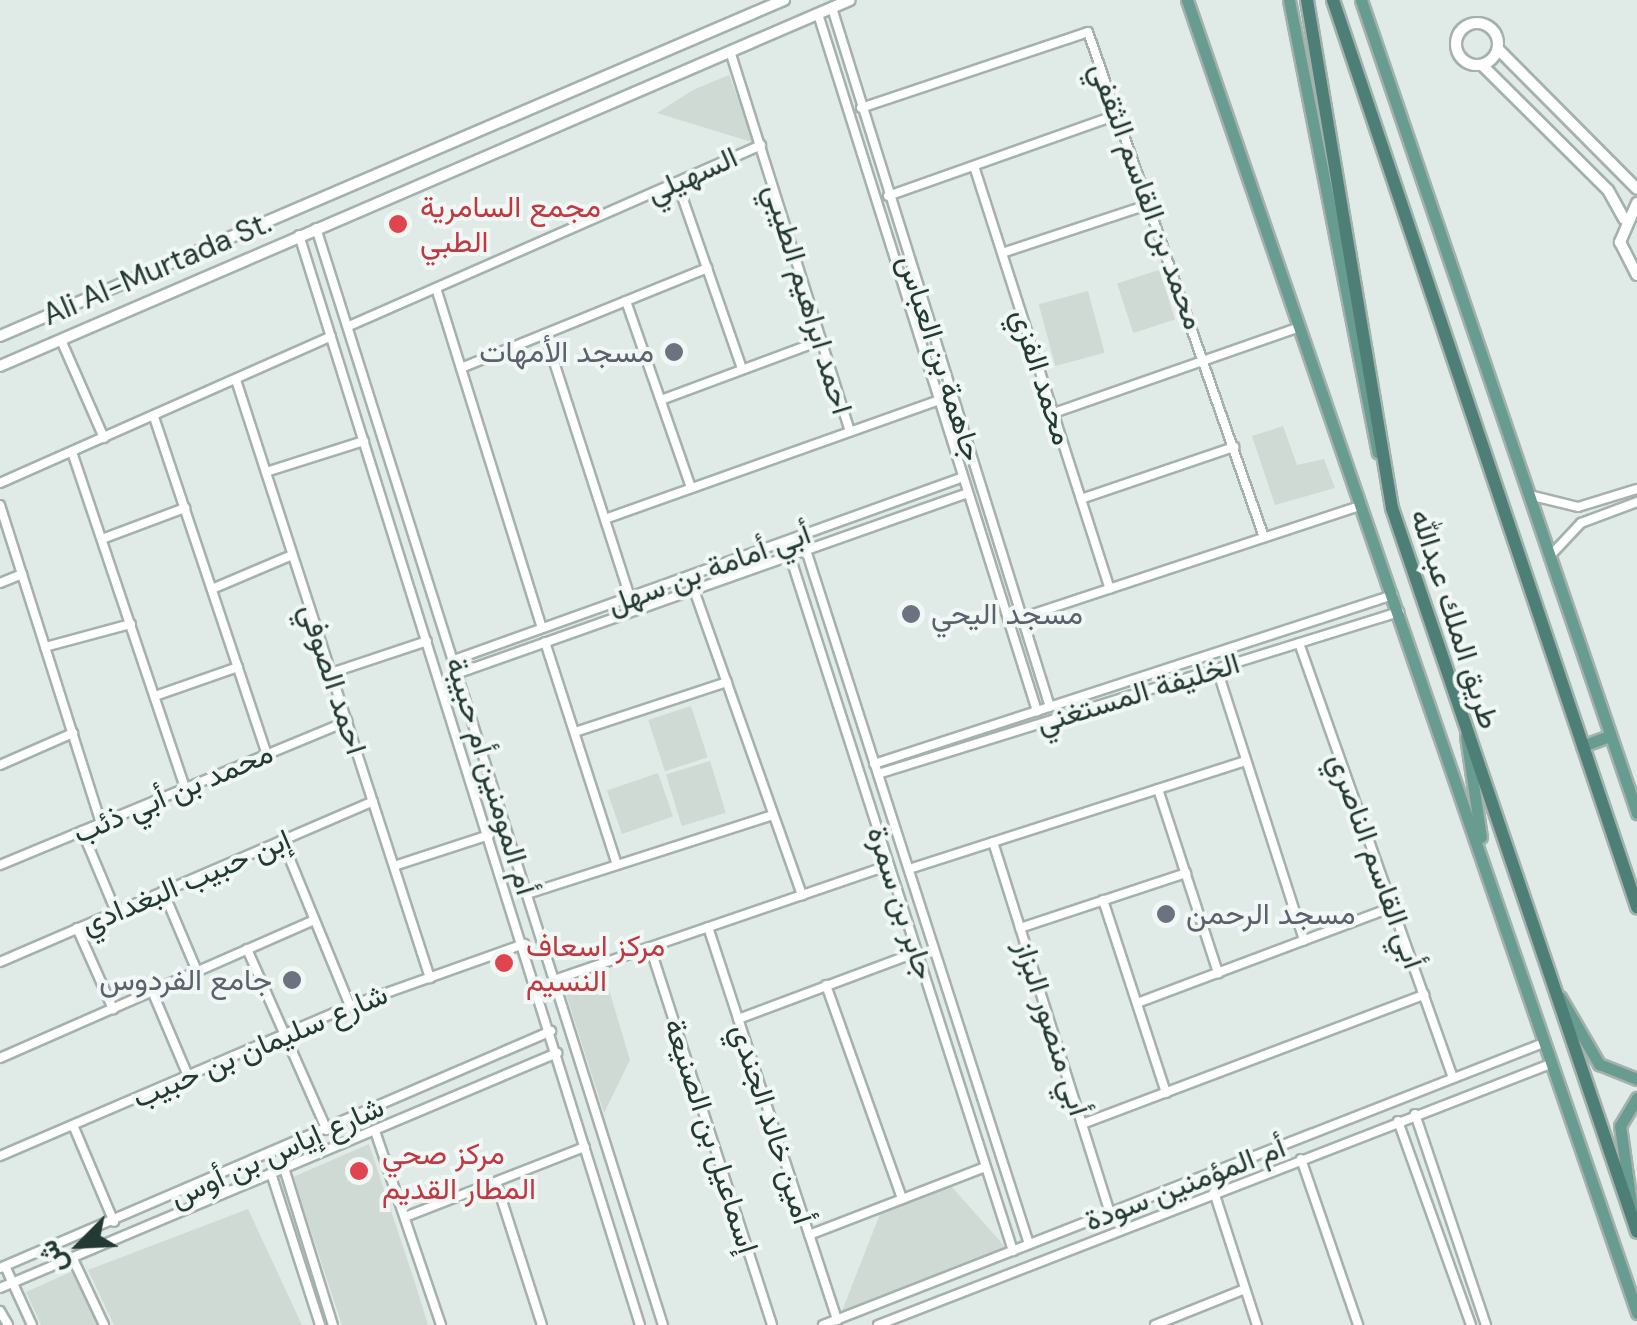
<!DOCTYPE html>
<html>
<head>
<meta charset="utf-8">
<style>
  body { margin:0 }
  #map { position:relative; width:1637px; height:1325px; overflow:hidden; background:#e0eae6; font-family:"DM Sans",Vazirmatn,sans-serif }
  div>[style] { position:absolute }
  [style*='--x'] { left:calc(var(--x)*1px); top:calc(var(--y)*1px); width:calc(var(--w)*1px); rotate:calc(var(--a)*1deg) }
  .built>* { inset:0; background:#cfdad5; transform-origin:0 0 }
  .roads { filter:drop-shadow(2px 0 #a4b1ad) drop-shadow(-2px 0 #a4b1ad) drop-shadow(0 2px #a4b1ad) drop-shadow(0 -2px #a4b1ad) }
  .minor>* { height:8px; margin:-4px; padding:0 4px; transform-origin:4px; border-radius:4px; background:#fff }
  .secondary>* { height:10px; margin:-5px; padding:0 5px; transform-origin:5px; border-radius:5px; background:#fff }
  .secondary>.ring { margin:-5px; padding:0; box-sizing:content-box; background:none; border:10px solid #fff; border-radius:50% }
  .primary>* { height:11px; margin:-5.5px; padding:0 5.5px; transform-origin:5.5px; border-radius:5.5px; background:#699c91 }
  .trunk>* { height:12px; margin:-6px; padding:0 6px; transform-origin:6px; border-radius:6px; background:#4d7f76 }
  .dots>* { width:28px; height:28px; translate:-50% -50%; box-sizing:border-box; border:5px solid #f1f7f4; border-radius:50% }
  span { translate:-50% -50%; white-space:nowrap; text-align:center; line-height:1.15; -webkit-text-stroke:8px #f1f7f4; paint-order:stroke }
  .street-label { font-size:30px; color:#233934 }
  .health-label { font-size:30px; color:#be3a42 }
  .left { translate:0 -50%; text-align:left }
  .worship-label { font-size:30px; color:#5b616d }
  .right { translate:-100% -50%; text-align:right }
  .north { position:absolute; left:30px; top:1195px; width:100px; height:100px; -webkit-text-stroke:8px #f1f7f4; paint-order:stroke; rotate:246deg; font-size:28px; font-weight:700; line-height:40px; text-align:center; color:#233934 }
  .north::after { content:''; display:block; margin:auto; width:35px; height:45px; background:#233934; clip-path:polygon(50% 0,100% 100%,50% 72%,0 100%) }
</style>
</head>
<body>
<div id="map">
  <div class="built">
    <div style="clip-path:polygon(729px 75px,755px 143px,657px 113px,693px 90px)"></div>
    <div style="left:1159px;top:270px;width:52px;height:44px;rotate:72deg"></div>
    <div style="left:1088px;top:291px;width:64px;height:51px;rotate:75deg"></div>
    <div style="clip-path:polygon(1283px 426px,1297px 465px,1324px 459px,1335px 488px,1275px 505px,1252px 436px)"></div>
    <div style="left:691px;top:706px;width:54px;height:45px;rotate:72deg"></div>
    <div style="left:710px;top:761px;width:54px;height:46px;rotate:73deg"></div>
    <div style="left:658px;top:773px;width:46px;height:54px;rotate:71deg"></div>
    <div style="clip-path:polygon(604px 973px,630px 1060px,604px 1113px,564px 988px)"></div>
    <div style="clip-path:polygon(369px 1144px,416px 1286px,428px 1325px,342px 1325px,293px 1177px)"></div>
    <div style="clip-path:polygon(951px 1186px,1007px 1249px,842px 1311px,880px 1214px)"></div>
    <div style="clip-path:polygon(248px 1209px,302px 1325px,114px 1325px,88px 1270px)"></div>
    <div style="clip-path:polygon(73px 1271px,99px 1325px,41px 1325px,26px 1292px)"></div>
  </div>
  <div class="roads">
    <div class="minor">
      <div style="--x:832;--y:8;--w:732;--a:72.68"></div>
      <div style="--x:818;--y:14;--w:731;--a:72.56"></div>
      <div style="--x:730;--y:51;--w:399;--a:72.5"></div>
      <div style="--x:861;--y:108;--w:239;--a:-18.5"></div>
      <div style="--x:1088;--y:32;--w:535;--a:70.79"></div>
      <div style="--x:974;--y:166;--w:444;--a:72.2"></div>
      <div style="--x:677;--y:182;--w:198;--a:70.8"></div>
      <div style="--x:888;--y:196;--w:243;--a:-19.5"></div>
      <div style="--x:316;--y:228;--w:1151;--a:72.45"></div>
      <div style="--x:299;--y:235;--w:1142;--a:72.63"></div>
      <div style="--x:1002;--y:253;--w:153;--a:-18.3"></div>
      <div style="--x:436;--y:288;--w:356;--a:72.7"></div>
      <div style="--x:626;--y:301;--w:198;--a:70.8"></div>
      <div style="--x:349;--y:326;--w:450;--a:-23.7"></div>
      <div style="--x:545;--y:334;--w:276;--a:72.1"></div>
      <div style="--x:61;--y:340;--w:107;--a:66.3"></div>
      <div style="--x:461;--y:368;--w:266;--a:-22.1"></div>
      <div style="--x:236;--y:380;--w:629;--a:72.03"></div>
      <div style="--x:661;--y:400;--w:170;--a:-20.4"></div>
      <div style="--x:1054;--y:413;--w:261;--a:-19.3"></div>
      <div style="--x:154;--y:417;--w:355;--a:71.5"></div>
      <div style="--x:72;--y:452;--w:354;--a:71.4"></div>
      <div style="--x:266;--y:472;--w:103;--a:-17.6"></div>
      <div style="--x:0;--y:483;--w:362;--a:-23.9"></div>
      <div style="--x:1529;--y:495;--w:50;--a:13.8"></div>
      <div style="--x:1578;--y:507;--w:62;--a:-17"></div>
      <div style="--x:1081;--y:499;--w:162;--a:-18.8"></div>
      <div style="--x:0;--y:505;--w:334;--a:72.4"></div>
      <div style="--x:605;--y:519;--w:355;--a:-19.6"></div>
      <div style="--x:102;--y:539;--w:89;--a:-20.5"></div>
      <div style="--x:806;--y:550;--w:729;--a:72.19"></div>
      <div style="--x:790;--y:556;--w:730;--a:72.21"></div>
      <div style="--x:1549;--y:557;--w:47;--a:-46.7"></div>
      <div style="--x:1581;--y:523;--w:60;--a:-20.6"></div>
      <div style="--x:0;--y:583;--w:24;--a:-22"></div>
      <div style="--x:212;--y:589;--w:87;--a:-23"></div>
      <div style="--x:694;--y:590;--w:324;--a:70.5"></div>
      <div style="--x:1021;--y:618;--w:359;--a:-18.3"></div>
      <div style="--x:545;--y:642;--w:234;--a:72.1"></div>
      <div style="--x:1299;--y:643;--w:461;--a:70.5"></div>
      <div style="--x:45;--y:647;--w:89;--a:-15"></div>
      <div style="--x:454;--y:660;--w:541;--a:-19.77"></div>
      <div style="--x:1217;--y:669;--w:285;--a:72.2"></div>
      <div style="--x:331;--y:673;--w:101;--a:-18.4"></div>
      <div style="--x:459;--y:673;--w:540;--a:-19.48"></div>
      <div style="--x:155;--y:696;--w:88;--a:-19.3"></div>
      <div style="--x:575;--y:732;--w:160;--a:-18.2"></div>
      <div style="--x:874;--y:764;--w:546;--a:-18.04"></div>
      <div style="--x:0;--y:765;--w:80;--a:-23.7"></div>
      <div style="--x:878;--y:774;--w:546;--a:-17.27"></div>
      <div style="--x:1158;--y:789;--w:194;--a:71.9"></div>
      <div style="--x:82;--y:831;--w:88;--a:67.2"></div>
      <div style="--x:282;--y:840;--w:179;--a:67.7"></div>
      <div style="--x:993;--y:842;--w:389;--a:72.5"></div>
      <div style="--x:0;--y:865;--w:376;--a:-22.5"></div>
      <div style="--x:394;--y:866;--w:100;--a:-18.1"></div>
      <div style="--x:909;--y:869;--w:353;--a:-17.8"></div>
      <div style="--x:163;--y:891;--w:87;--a:67"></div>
      <div style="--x:527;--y:894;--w:258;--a:-17.8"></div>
      <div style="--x:1103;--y:900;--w:203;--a:71.9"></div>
      <div style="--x:708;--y:927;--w:414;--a:71.8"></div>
      <div style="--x:77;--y:928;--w:89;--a:66"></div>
      <div style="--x:1020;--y:928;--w:175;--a:-18.3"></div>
      <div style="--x:650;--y:947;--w:397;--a:72.1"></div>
      <div style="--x:247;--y:949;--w:198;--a:66.2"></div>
      <div style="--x:0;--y:962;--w:406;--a:-23.3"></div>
      <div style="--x:554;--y:980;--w:354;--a:-18.9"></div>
      <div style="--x:826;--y:985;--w:227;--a:70.4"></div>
      <div style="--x:152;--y:991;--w:92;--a:67"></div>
      <div style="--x:1137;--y:1003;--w:272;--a:-20.6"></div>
      <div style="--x:738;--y:1019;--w:191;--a:-20.5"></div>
      <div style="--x:0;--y:1058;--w:343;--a:-23.7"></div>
      <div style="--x:1415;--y:1114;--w:223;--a:71.4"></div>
      <div style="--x:1398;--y:1121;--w:217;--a:70.3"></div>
      <div style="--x:1082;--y:1124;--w:366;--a:-20.7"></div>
      <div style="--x:73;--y:1125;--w:105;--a:67.1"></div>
      <div style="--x:375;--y:1131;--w:205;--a:71.2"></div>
      <div style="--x:0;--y:1156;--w:381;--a:-23.2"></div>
      <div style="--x:350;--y:1006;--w:185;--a:-19.6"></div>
      <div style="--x:1301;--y:1159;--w:176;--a:71"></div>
      <div style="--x:284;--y:1168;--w:164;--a:72.7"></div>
      <div style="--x:271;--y:1173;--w:160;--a:72.1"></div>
      <div style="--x:496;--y:1182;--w:150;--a:72.2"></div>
      <div style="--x:1214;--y:1192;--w:140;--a:72.1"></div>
      <div style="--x:405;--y:1217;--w:193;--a:-21.3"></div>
      <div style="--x:809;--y:1235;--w:189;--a:-21.1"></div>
      <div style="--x:73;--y:1259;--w:73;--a:64.8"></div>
      <div style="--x:5;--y:1266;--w:65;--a:65.4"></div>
      <div style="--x:0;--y:1268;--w:600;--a:-23.27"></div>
      <div style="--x:0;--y:1288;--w:605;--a:-22.88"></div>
      <div style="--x:0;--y:1311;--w:16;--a:60"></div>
      <div style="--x:823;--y:1325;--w:776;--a:-21.38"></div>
      <div style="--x:878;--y:1325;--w:724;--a:-21.21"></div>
      <div style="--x:1155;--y:1325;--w:97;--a:-21.8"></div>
    </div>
    <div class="secondary">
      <div class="ring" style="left:1456px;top:23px;width:32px;height:32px"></div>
      <div style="--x:1498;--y:49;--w:197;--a:45.2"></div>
      <div style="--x:1482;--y:65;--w:177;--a:44.8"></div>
      <div style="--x:1608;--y:190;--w:33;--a:61"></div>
      <div style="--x:1637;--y:203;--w:43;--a:113.6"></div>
      <div style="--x:1620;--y:242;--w:37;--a:63"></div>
      <div style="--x:0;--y:336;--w:853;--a:-23.2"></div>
      <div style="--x:0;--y:366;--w:925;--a:-23.3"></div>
    </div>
    <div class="primary">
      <div style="--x:1187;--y:0;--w:1388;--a:71.08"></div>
      <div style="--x:1289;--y:0;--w:461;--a:78.9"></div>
      <div style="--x:1361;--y:0;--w:859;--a:71.25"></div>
      <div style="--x:1466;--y:736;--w:102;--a:81.6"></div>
      <div style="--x:1582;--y:746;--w:30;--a:-20"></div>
      <div style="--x:1560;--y:997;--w:78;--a:59.8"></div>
      <div style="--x:1599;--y:1064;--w:41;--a:21.5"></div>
      <div style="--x:1633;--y:1218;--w:93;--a:-98"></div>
      <div style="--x:1620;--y:1126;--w:33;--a:-59"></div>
    </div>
    <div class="trunk">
      <div style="--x:1307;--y:0;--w:515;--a:80.5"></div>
      <div style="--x:1392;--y:508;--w:764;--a:71.3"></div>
      <div style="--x:1333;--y:0;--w:957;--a:71.47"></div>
    </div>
  </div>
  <div class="dots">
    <div style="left:398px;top:224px;background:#e0444e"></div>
    <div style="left:674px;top:352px;background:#6b7280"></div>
    <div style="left:911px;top:614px;background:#6b7280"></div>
    <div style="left:1166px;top:914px;background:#6b7280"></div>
    <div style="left:504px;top:963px;background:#e0444e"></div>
    <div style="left:292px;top:980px;background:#6b7280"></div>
    <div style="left:359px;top:1171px;background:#e0444e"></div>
  </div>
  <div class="street-label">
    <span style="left:692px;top:175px;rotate:-24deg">السهيلي</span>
    <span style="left:1147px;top:196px;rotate:70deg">محمد بن القاسم الثقفي</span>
    <span style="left:157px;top:269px;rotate:-23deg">Ali Al-Murtada St.</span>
    <span style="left:808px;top:299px;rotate:73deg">احمد ابراهيم الطيبي</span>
    <span style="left:940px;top:358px;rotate:72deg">جاهمة بن العباس</span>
    <span style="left:1042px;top:377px;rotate:72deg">محمد الفزي</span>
    <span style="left:709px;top:569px;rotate:-20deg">أبي أمامة بن سهل</span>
    <span style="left:1455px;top:619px;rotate:72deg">طريق الملك عبدالله</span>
    <span style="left:333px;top:679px;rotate:72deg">احمد الصوفي</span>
    <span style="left:1138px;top:693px;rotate:-17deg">الخليفة المستغني</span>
    <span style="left:491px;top:776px;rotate:73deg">أم المومنين أم حبيبة</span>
    <span style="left:173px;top:793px;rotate:-23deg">محمد بن أبي ذئب</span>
    <span style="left:1376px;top:861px;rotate:70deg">أبي القاسم الناصري</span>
    <span style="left:186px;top:882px;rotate:-23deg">إبن حبيب البغدادي</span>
    <span style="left:901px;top:903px;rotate:72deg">جابر بن سمرة</span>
    <span style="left:1052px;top:1028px;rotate:72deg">أبي منصور البزاز</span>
    <span style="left:260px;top:1046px;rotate:-23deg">شارع سليمان بن حبيب</span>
    <span style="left:772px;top:1124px;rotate:72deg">أمين خالد الجندي</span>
    <span style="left:711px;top:1136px;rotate:72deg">إسماعيل بن الصنيعة</span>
    <span style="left:277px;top:1152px;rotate:-24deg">شارع إياس بن أوس</span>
    <span style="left:1185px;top:1184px;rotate:-21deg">أم المؤمنين سودة</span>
  </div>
  <div class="health-label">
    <span class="left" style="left:420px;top:224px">مجمع السامرية<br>الطبي</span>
    <span class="left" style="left:526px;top:963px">مركز اسعاف<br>النسيم</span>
    <span class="left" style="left:382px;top:1171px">مركز صحي<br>المطار القديم</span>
  </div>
  <div class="worship-label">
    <span class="right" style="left:654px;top:352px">مسجد الأمهات</span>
    <span class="left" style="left:931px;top:614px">مسجد اليحي</span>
    <span class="left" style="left:1186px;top:914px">مسجد الرحمن</span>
    <span class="right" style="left:272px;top:980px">جامع الفردوس</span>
  </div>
  <div class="north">ش</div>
</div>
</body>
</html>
